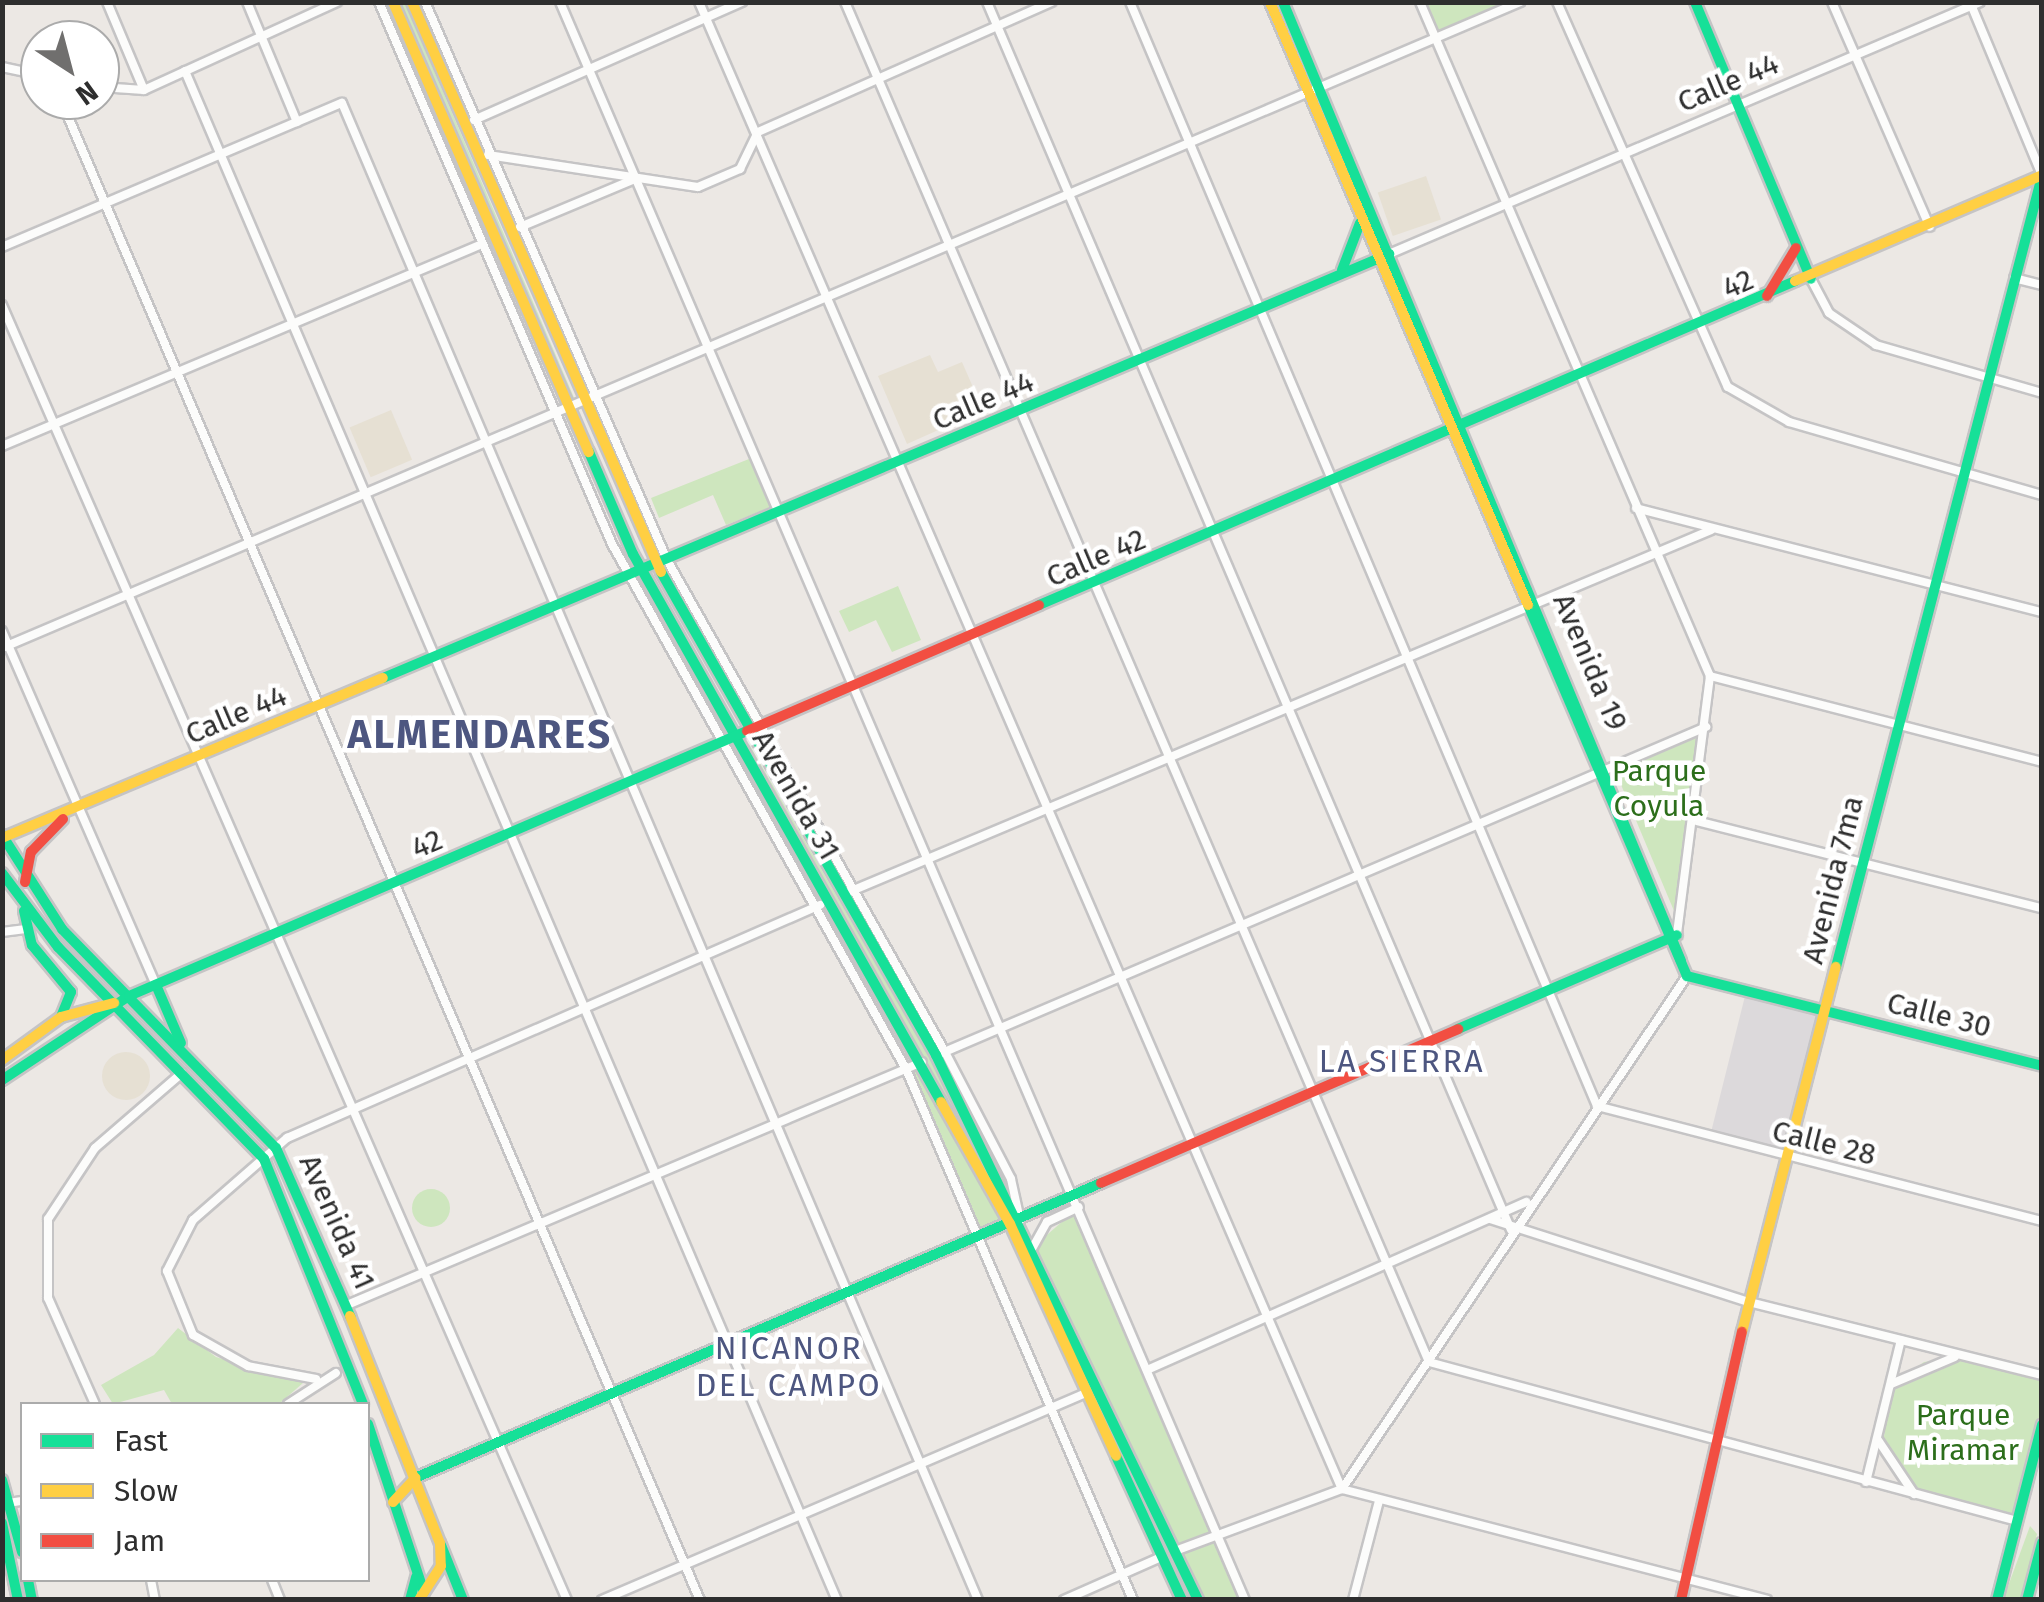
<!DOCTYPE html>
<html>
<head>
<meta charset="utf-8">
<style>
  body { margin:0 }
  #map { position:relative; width:2044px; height:1602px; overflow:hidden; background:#ece8e4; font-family:"Fira Sans",sans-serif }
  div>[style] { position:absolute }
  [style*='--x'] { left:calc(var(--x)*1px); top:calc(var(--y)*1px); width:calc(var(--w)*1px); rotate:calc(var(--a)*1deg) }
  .industrial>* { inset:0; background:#dcd9db; transform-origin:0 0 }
  .education>* { inset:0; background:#e6e0d3; transform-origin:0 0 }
  .round { border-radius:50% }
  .green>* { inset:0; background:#cee6be }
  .roads { filter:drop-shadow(2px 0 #c5c4c5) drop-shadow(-2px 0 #c5c4c5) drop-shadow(0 2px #c5c4c5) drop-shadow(0 -2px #c5c4c5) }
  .street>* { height:8px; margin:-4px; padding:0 4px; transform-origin:4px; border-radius:4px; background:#fcfcfb }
  .fast>* { height:10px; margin:-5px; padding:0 5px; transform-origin:5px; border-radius:5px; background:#16e098 }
  .slow>* { height:10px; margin:-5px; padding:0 5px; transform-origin:5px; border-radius:5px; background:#ffcf43 }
  .jam>* { height:10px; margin:-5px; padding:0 5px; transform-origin:5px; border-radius:5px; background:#f24e42 }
  span { translate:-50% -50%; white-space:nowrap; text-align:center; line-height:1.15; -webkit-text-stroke:9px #fff; paint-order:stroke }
  .street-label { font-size:30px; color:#2e2e2e }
  .park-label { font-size:30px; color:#2c6e1b }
  .neighbourhood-label { font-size:32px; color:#4d5680; letter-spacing:2.5px }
  .district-label { font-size:40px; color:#4d5680; font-weight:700; letter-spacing:2.5px }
  .frame { position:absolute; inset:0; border:5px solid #2e2e2e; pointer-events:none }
  .legend { position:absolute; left:20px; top:1402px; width:350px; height:180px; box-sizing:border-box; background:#fff; border:2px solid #ababab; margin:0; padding:12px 18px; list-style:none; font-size:30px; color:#2e2e2e }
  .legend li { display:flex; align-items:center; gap:20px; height:50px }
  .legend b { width:50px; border:2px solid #ababab }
  .north { position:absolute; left:20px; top:20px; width:100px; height:100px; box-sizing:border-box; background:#fff; border:2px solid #ababab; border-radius:50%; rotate:144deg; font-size:28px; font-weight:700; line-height:40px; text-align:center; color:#2e2e2e }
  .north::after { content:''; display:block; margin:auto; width:35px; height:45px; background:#706f6e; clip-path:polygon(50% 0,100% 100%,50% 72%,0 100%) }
</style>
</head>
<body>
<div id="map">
  <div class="industrial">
    <div style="left:1746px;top:992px;width:81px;height:151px;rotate:14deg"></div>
  </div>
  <div class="education">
    <div style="left:1426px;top:176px;width:46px;height:51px;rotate:71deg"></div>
    <div style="clip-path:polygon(930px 355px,938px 372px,962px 362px,983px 410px,907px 444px,878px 376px)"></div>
    <div style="left:391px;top:410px;width:54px;height:45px;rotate:67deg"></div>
    <div class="round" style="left:102px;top:1052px;width:48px;height:48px"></div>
  </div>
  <div class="green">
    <div style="clip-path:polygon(401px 3px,405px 3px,575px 400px,572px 401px)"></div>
    <div style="clip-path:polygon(1420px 3px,1520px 3px,1435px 39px)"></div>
    <div style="clip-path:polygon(754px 457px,773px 506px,726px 525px,713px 495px,659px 518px,651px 498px)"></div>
    <div style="clip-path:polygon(898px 586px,921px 640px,892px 652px,876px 620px,849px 632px,839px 611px)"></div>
    <div style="clip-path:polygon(1700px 732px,1677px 918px,1614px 768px)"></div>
    <div style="clip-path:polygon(749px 744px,930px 1058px,1012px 1217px,745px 746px)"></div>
    <div style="clip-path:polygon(922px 1062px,1010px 1224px,975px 1239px,907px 1072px)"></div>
    <div class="round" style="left:412px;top:1189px;width:38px;height:38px"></div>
    <div style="clip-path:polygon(1079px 1207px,1245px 1599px,1198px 1599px,1033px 1247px)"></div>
    <div style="clip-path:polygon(178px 1328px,216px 1357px,303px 1383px,279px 1404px,172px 1404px,164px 1390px,113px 1404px,101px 1385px,154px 1355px)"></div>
    <div style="clip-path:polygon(1964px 1356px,2041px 1375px,2041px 1425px,2017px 1521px,1917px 1496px,1882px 1454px,1890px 1385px,1924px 1362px)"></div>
    <div style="clip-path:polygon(2030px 1526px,2037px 1534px,2021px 1599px,2003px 1600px)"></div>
  </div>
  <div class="roads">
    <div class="street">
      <div style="--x:107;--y:2;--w:95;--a:67.2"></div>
      <div style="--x:247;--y:2;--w:130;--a:67.4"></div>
      <div style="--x:379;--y:2;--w:590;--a:66.74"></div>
      <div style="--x:612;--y:544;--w:602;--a:60.75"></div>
      <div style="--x:906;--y:1069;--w:577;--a:66.85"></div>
      <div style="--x:425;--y:2;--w:608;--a:66.55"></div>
      <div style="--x:667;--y:560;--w:565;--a:60.53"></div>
      <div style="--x:945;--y:1052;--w:143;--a:62.5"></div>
      <div style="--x:1011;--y:1179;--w:42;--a:77.6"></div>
      <div style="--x:560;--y:2;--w:1739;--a:66.8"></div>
      <div style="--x:699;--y:2;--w:1620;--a:66.62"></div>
      <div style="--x:845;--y:2;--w:1480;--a:66.76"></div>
      <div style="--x:1429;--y:1362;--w:609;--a:15.13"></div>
      <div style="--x:987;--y:2;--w:1335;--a:66.89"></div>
      <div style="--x:1130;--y:2;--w:1199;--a:67.07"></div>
      <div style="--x:1597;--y:1106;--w:460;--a:14.5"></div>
      <div style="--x:1420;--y:2;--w:734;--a:66.72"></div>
      <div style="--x:1710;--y:676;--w:261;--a:97.3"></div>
      <div style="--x:1557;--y:2;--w:421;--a:66.1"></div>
      <div style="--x:1728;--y:387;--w:70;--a:29.8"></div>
      <div style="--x:1789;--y:422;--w:263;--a:16.1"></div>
      <div style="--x:1832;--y:2;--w:245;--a:66.5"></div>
      <div style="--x:1970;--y:2;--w:187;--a:67.4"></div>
      <div style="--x:2;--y:67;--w:39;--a:12"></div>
      <div style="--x:185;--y:71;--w:1662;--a:66.91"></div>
      <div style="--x:100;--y:87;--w:44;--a:3.9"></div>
      <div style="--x:144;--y:90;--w:212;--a:-24.5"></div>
      <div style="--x:61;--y:100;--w:1630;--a:66.93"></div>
      <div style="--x:474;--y:120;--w:293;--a:-23.8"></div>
      <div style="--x:488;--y:155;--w:212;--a:8.7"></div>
      <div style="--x:698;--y:187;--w:46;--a:-23.2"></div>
      <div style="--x:740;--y:169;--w:41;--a:-64.1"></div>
      <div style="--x:758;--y:132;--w:321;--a:-23.9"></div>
      <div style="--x:520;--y:227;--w:127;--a:-22.7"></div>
      <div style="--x:2;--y:247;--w:369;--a:-23"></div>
      <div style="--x:342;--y:103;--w:1627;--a:66.98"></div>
      <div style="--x:1389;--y:254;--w:642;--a:-23.09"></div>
      <div style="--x:2014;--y:278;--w:29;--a:14"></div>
      <div style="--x:1811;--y:279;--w:38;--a:62"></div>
      <div style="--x:1829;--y:313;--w:57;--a:34.2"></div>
      <div style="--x:1876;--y:345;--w:173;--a:16.1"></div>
      <div style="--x:2;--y:305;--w:1413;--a:66.43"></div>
      <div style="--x:2;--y:446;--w:521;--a:-22.82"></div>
      <div style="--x:1636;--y:508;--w:419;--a:14.4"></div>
      <div style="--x:2;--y:631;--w:386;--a:66.5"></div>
      <div style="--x:2;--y:648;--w:1650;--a:-23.05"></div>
      <div style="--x:1710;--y:676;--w:343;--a:14.5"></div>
      <div style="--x:1697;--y:821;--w:356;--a:14.2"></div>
      <div style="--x:849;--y:892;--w:935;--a:-22.78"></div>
      <div style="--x:2;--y:932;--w:24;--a:-7"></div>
      <div style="--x:942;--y:1053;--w:831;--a:-23.11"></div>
      <div style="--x:1490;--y:1219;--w:272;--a:17.8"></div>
      <div style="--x:1749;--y:1302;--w:302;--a:14"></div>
      <div style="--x:1033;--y:1247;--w:29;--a:-61"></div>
      <div style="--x:1047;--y:1222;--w:35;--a:-25"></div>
      <div style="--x:347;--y:1305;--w:624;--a:-22.91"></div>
      <div style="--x:1147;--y:1370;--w:415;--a:-23.9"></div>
      <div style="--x:316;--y:1379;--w:69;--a:-169.2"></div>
      <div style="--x:248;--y:1366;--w:63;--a:-150.6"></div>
      <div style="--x:193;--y:1335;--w:69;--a:-112.1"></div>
      <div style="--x:167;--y:1271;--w:57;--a:-63"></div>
      <div style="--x:193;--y:1220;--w:125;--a:-41.1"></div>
      <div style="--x:287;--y:1138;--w:582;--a:-23.61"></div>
      <div style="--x:1891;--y:1384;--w:69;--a:-22.9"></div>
      <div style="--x:95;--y:1404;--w:116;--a:-113.9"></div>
      <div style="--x:48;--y:1298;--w:79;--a:-90"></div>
      <div style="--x:48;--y:1219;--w:85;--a:-56.5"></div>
      <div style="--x:95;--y:1148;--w:115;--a:-40.8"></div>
      <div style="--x:288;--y:1404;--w:57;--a:-32.9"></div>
      <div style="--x:1878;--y:1440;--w:65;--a:56.3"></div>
      <div style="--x:1866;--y:1482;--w:146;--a:-76.2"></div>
      <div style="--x:1342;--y:1489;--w:618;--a:-56.08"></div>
      <div style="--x:2;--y:1504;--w:20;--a:-9"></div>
      <div style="--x:1175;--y:1551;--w:178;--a:-20.4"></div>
      <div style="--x:1342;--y:1489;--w:439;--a:14.6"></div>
      <div style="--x:151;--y:1580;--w:20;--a:79"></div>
      <div style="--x:272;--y:1580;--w:22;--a:68"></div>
      <div style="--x:602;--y:1600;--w:526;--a:-23.16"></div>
      <div style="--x:1064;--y:1600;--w:106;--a:-23.9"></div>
      <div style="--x:1353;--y:1600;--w:102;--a:-75.3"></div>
    </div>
    <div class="fast">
      <div style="--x:1283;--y:2;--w:1038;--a:67.46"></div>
      <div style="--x:1695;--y:2;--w:300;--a:67.3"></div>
      <div style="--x:1342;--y:270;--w:50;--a:-69"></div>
      <div style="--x:589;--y:452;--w:111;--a:66.7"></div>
      <div style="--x:633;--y:554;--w:629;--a:60.66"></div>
      <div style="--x:661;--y:572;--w:556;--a:60.34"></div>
      <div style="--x:936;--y:1055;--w:605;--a:64.32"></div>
      <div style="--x:1039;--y:605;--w:823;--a:-23.2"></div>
      <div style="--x:1528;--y:605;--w:404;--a:66.8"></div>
      <div style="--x:383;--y:678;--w:1092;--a:-22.85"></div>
      <div style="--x:2;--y:835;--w:112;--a:57.4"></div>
      <div style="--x:62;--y:929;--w:306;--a:45.7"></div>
      <div style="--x:276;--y:1148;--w:184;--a:66.2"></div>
      <div style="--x:2;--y:873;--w:93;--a:52.9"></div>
      <div style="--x:58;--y:947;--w:296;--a:45.8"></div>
      <div style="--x:264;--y:1159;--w:264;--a:68"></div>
      <div style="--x:24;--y:911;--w:35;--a:77"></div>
      <div style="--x:32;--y:945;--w:61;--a:50.3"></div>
      <div style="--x:71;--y:992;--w:27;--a:112"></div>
      <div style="--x:1836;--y:967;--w:817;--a:-75.4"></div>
      <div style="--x:1687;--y:976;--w:366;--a:14.2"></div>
      <div style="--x:156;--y:985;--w:63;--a:66.7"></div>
      <div style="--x:1458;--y:1029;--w:238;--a:-23.2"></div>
      <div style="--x:2;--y:1080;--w:152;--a:-33.5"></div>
      <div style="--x:129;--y:996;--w:672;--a:-23.21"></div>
      <div style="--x:368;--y:1424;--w:177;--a:71.6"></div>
      <div style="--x:1116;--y:1456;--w:158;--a:65.4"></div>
      <div style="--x:415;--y:1478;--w:747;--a:-23.27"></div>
      <div style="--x:2;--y:1480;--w:75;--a:74.5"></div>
      <div style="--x:2;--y:1523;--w:79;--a:78.3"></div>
      <div style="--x:441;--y:1545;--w:59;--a:68.2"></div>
      <div style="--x:28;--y:1580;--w:20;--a:79"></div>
      <div style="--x:410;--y:1600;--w:24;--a:-75"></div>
      <div style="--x:1997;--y:1600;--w:181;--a:-75.6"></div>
      <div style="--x:2027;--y:1600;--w:59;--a:-75.3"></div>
    </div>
    <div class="slow">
      <div style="--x:393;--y:2;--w:491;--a:66.5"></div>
      <div style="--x:412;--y:2;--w:622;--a:66.4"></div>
      <div style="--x:1270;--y:2;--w:656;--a:66.84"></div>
      <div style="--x:1795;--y:281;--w:269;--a:-23.2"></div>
      <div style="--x:2;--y:838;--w:413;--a:-22.8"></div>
      <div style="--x:2;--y:1060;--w:73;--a:-36.1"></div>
      <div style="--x:61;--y:1017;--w:55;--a:-14.8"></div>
      <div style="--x:941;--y:1102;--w:140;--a:60.5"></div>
      <div style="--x:1010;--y:1224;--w:255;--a:65.4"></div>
      <div style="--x:350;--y:1316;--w:244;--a:68.4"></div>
      <div style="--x:440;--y:1543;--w:23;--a:88"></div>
      <div style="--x:441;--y:1566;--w:40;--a:122.9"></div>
      <div style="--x:1742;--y:1332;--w:377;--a:-75.6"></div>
      <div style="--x:393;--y:1502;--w:33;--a:-47"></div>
    </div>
    <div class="jam">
      <div style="--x:1767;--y:296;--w:56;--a:-58.9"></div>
      <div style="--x:747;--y:731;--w:318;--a:-23.3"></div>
      <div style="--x:25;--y:882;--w:31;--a:-79"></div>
      <div style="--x:31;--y:852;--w:46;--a:-45.9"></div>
      <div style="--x:1101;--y:1183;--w:389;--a:-23.3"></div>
      <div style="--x:1681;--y:1600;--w:275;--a:-77.2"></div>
    </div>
  </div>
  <div class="street-label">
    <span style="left:1728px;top:83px;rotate:-23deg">Calle 44</span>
    <span style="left:1738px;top:284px;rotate:-24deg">42</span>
    <span style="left:983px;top:401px;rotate:-23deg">Calle 44</span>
    <span style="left:1096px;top:558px;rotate:-23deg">Calle 42</span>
    <span style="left:1590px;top:662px;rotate:67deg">Avenida 19</span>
    <span style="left:236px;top:715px;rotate:-23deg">Calle 44</span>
    <span style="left:796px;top:795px;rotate:60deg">Avenida 31</span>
    <span style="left:427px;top:844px;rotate:-23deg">42</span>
    <span style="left:1833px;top:880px;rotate:-76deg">Avenida 7ma</span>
    <span style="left:1939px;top:1015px;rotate:14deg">Calle 30</span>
    <span style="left:1824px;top:1143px;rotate:14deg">Calle 28</span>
    <span style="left:337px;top:1222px;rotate:66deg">Avenida 41</span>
  </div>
  <div class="park-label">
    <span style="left:1659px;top:788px">Parque<br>Coyula</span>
    <span style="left:1963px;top:1432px">Parque<br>Miramar</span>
  </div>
  <div class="neighbourhood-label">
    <span style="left:1402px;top:1061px">LA SIERRA</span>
    <span style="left:789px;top:1367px">NICANOR<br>DEL CAMPO</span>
  </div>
  <div class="district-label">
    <span style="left:480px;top:735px">ALMENDARES</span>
  </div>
  <div class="frame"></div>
  <ul class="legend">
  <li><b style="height:12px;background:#16e098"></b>Fast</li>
  <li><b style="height:12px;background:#ffcf43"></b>Slow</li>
  <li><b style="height:12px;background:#f24e42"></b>Jam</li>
  </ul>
  <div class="north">N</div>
</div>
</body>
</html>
